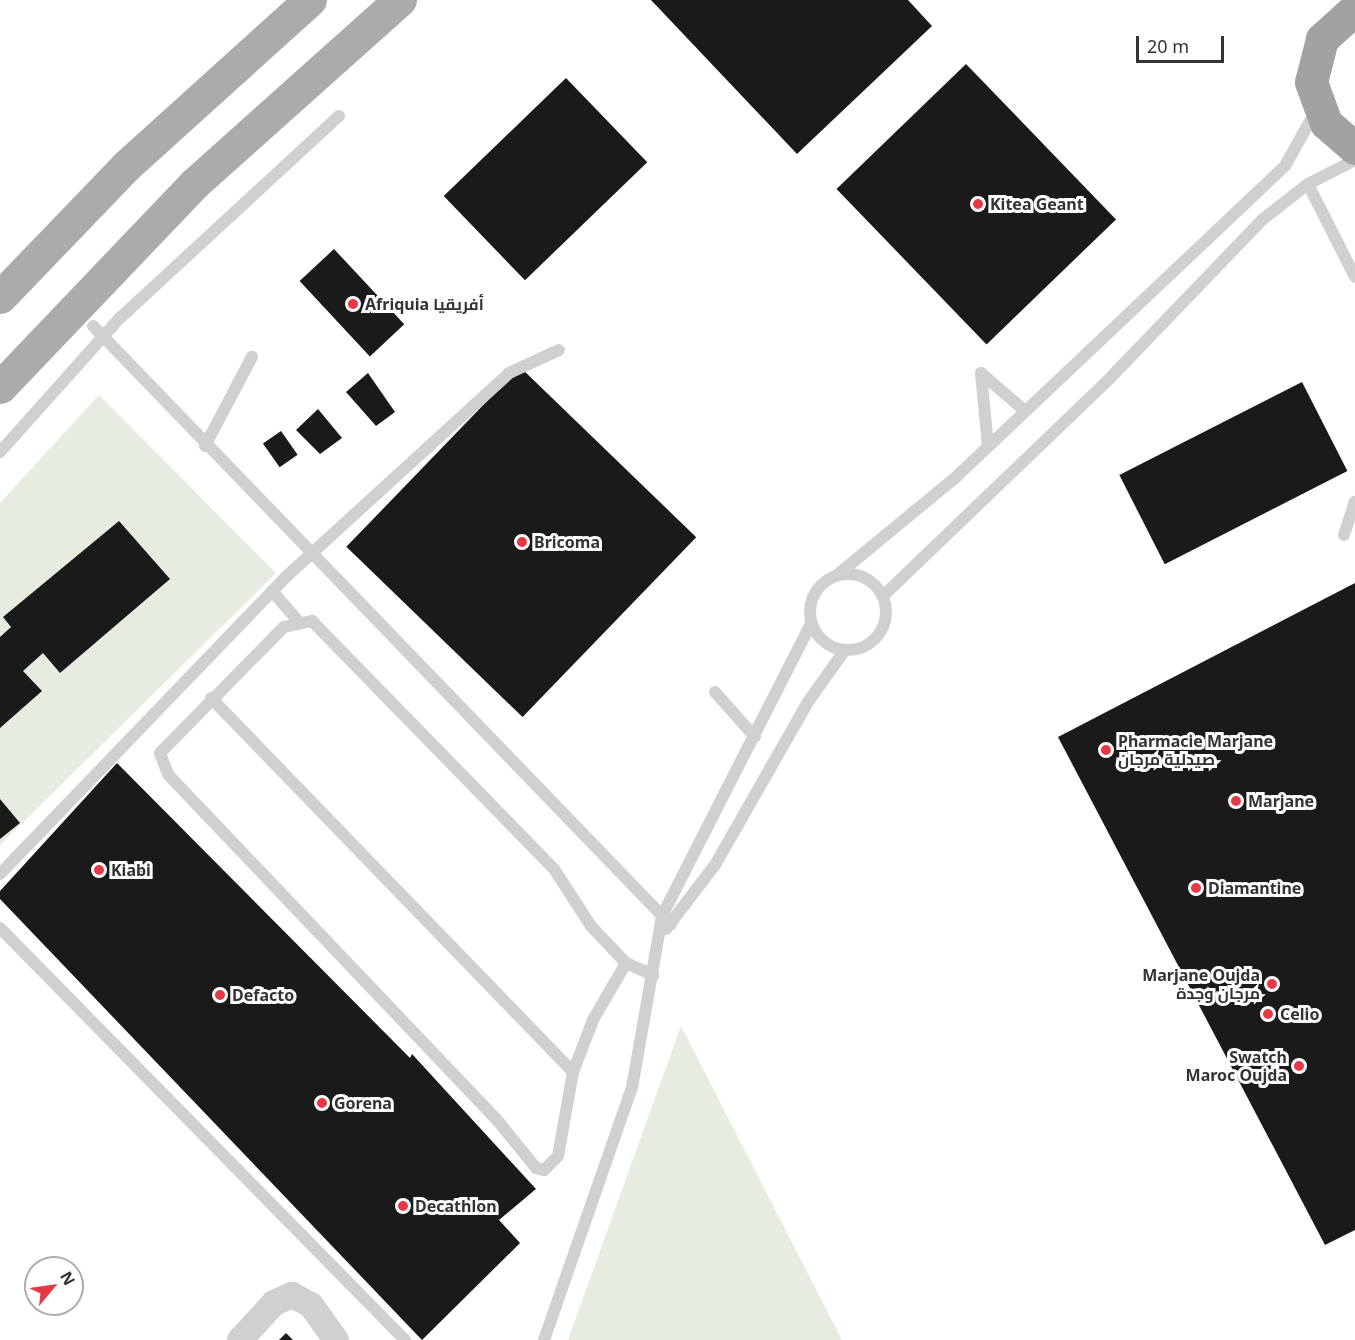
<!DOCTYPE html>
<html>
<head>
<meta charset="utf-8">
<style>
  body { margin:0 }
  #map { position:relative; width:1355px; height:1340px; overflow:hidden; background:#fff; font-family:"Noto Sans",Cairo,sans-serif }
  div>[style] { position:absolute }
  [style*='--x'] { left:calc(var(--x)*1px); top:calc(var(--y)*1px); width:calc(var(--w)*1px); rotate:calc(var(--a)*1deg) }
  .green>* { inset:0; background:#e6ecdf }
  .building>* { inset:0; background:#1a1a1a; transform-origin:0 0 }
  .service>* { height:12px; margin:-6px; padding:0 6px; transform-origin:6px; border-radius:6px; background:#d0d0d0 }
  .service>.ring { margin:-6px; padding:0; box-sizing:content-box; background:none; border:12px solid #d0d0d0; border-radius:50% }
  .minor>* { height:26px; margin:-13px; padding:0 13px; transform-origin:13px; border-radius:13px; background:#d0d0d0 }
  .primary>* { height:33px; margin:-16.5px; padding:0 16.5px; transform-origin:16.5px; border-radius:16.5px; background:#ababab }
  .trunk>* { height:33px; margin:-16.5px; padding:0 16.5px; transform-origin:16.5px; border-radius:16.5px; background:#a2a2a2 }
  .dots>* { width:16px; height:16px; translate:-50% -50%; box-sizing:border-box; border:3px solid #fff; border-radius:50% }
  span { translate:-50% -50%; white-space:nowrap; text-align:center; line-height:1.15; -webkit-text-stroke:6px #fff; paint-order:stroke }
  .poi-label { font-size:16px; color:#333; font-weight:700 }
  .left { translate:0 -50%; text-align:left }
  .right { translate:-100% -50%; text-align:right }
  .north { position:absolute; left:24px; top:1256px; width:60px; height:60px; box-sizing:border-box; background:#fff; border:2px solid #adadad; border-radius:50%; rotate:61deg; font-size:16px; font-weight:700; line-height:24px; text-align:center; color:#333 }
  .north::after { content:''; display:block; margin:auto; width:21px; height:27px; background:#e63946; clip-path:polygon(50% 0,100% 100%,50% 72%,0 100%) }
  .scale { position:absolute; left:1136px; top:36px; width:88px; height:27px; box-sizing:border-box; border:3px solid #333; border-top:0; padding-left:8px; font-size:18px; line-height:21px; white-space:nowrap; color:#333; -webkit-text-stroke:4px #fff; paint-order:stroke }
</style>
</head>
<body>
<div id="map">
  <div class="green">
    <div style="clip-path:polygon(99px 395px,276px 573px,0 845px,0 503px)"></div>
    <div style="clip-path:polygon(681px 1026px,842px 1340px,568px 1340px)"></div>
  </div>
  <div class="building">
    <div style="clip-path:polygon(651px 0,908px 0,932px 26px,797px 154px)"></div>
    <div style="left:966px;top:64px;width:216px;height:180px;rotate:46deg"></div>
    <div style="left:566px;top:78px;width:117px;height:170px;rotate:46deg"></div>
    <div style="left:334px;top:249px;width:103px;height:47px;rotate:47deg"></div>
    <div style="left:520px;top:367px;width:245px;height:250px;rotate:44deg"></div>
    <div style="clip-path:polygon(368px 373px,395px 412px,376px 426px,346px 392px)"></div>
    <div style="left:1302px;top:382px;width:100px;height:205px;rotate:63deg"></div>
    <div style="clip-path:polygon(318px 409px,342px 438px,320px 454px,296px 430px)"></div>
    <div style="left:281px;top:431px;width:29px;height:22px;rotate:55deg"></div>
    <div style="clip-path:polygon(119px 521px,170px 579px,60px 673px,43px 653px,23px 671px,42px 691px,0 728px,0 637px,11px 627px,3px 617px)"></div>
    <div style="clip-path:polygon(1355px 583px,1355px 1230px,1325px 1245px,1058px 737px)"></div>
    <div style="clip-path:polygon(117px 763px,410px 1058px,412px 1054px,536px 1189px,499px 1220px,520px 1243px,422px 1340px,0 899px,0 891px)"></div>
    <div style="clip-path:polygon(0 799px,20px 823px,0 839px)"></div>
    <div style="clip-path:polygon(286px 1333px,293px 1340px,279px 1340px)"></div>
  </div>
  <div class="service">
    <div style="--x:1308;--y:184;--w:104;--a:63.2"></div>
    <div style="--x:93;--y:326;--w:832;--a:46.02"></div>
    <div style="--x:205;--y:446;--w:101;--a:-62.2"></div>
    <div style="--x:988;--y:446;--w:73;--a:-95.5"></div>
    <div style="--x:981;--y:373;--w:58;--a:40.8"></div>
    <div style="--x:0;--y:452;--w:180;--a:-48.2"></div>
    <div style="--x:120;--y:318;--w:298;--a:-42.7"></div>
    <div style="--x:1344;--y:535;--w:35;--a:-72"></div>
    <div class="ring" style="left:810px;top:574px;width:64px;height:64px"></div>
    <div style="--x:836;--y:576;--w:156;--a:-39.5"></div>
    <div style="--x:956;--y:477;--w:453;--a:-43.4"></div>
    <div style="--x:1285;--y:166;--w:62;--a:-60.9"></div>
    <div style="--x:272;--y:591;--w:38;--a:49"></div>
    <div style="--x:883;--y:596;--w:316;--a:-43.8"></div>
    <div style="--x:1111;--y:377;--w:219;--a:-46.1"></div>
    <div style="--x:1263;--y:219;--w:57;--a:-37.9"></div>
    <div style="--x:1308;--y:184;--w:53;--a:-27.1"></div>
    <div style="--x:715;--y:692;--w:60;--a:48.4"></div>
    <div style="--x:211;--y:698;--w:520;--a:45.93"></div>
    <div style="--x:0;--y:874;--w:415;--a:-46.1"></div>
    <div style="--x:288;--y:575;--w:299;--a:-42.4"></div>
    <div style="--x:509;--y:373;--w:55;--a:-24.7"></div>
    <div style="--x:0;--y:928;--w:578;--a:45.49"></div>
    <div style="--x:666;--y:929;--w:81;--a:-52.6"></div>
    <div style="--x:715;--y:865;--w:188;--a:-60.3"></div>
    <div style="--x:808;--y:702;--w:64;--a:-54.6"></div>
    <div style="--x:626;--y:963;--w:66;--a:120.1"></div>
    <div style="--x:593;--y:1020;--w:56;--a:111"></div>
    <div style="--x:573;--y:1072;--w:85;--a:100.1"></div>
    <div style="--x:558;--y:1156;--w:20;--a:135"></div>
    <div style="--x:544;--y:1170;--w:8;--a:-166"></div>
    <div style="--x:536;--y:1168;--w:60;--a:-129"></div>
    <div style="--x:498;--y:1121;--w:479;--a:-133.6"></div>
    <div style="--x:168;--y:774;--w:22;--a:-111"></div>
    <div style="--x:160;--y:753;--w:177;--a:-45.5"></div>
    <div style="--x:284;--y:627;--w:29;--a:-12"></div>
    <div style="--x:312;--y:621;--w:347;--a:45.7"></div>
    <div style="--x:554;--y:869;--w:68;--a:57"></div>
    <div style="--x:591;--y:926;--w:51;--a:46.6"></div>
    <div style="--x:626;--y:963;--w:30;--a:24"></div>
    <div style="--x:544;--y:1340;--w:267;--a:-70.8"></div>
    <div style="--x:632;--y:1088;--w:175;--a:-80.1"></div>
    <div style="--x:662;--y:916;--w:328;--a:-63"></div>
  </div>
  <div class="minor">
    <div style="--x:240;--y:1340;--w:50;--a:-47.4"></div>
    <div style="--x:274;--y:1303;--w:20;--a:-24"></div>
    <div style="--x:292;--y:1295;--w:21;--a:28"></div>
    <div style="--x:311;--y:1305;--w:43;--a:54.5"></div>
  </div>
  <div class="primary">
    <div style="--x:0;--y:297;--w:182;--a:-46.1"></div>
    <div style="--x:126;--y:166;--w:248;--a:-42.1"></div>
    <div style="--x:0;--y:387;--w:282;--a:-46.3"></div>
    <div style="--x:195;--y:183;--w:275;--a:-41.8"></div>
  </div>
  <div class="trunk">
    <div style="--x:1355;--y:9;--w:45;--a:137.7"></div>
    <div style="--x:1322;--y:39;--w:44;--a:104.3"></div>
    <div style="--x:1311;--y:82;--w:44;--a:69.9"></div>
    <div style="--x:1326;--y:123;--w:38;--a:41"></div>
  </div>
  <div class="dots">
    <div style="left:978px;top:204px;background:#e63946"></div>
    <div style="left:353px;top:304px;background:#e63946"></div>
    <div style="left:522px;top:542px;background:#e63946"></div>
    <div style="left:1106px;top:750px;background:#e63946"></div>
    <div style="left:1236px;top:801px;background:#e63946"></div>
    <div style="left:99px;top:870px;background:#e63946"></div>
    <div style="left:1196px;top:888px;background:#e63946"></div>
    <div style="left:1272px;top:984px;background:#e63946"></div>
    <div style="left:220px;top:995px;background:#e63946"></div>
    <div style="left:1268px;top:1014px;background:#e63946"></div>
    <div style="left:1299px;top:1066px;background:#e63946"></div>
    <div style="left:322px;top:1103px;background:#e63946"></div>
    <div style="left:403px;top:1206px;background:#e63946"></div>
  </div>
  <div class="poi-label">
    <span class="left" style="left:990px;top:204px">Kitea Geant</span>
    <span class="left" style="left:365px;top:304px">Afriquia أفريقيا</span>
    <span class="left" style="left:534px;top:542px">Bricoma</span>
    <span class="left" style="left:1118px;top:750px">Pharmacie Marjane<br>صيدلية مرجان</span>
    <span class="left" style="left:1248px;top:801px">Marjane</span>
    <span class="left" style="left:111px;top:870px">Kiabi</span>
    <span class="left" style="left:1208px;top:888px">Diamantine</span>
    <span class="right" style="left:1260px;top:984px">Marjane Oujda<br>مرجان وجدة</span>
    <span class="left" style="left:232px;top:995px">Defacto</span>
    <span class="left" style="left:1280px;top:1014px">Celio</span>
    <span class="right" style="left:1287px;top:1066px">Swatch<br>Maroc Oujda</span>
    <span class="left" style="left:334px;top:1103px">Gorena</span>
    <span class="left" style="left:415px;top:1206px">Decathlon</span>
  </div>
  <div class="north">N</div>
  <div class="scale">20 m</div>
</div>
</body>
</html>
